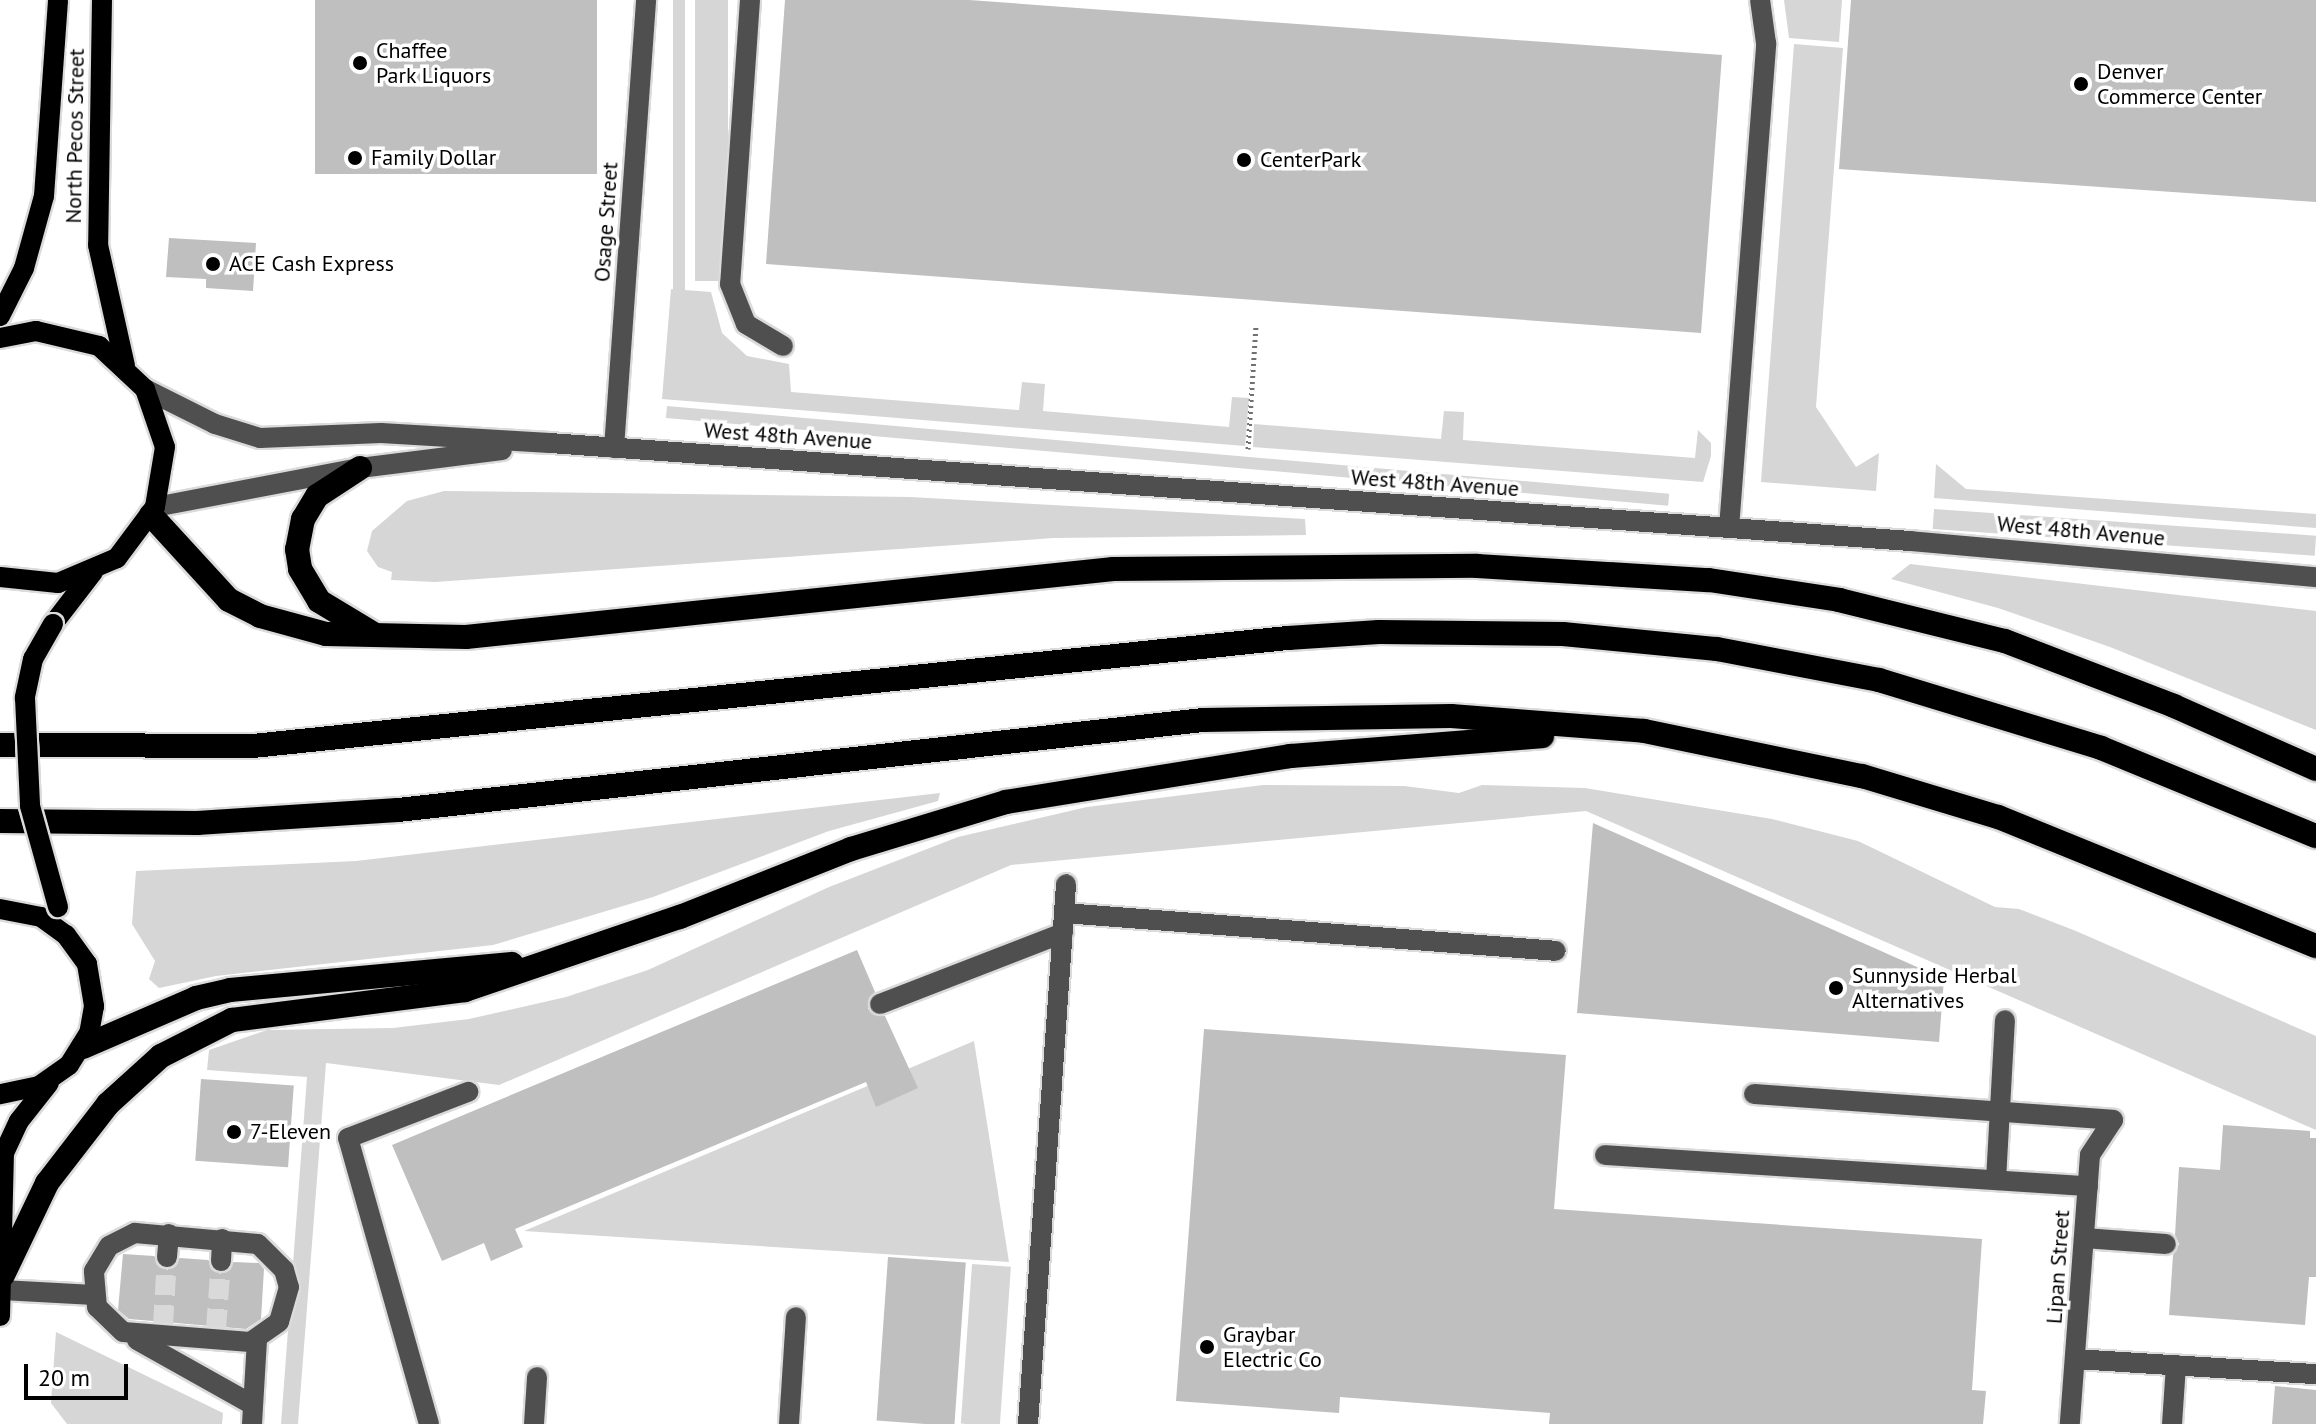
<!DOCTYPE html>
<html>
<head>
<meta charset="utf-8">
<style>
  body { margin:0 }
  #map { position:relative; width:2316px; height:1424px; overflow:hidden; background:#fff; font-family:"PT Sans",sans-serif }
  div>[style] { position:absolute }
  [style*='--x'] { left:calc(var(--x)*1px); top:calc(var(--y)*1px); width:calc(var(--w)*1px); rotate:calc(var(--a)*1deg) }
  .green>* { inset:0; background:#d6d6d6; transform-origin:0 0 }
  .building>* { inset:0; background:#bfbfbf; transform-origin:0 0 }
  .minor-tunnel>* { height:20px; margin-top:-10px; transform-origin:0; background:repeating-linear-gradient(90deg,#d9d9d9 0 20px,transparent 0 30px) }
  .path>* { height:5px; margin-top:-2.5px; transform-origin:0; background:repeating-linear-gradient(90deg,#717171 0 2px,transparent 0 6px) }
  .roads { filter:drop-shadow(2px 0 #dbdbdb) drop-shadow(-2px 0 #dbdbdb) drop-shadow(0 2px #dbdbdb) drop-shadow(0 -2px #dbdbdb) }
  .minor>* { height:20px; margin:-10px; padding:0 10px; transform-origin:10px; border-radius:10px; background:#4f4f4f }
  .major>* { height:20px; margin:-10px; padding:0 10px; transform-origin:10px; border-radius:10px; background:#000 }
  .highway>* { height:24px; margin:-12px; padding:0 12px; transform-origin:12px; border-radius:12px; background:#000 }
  .bridges { filter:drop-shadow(2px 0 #dbdbdb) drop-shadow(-2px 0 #dbdbdb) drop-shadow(0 2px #dbdbdb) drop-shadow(0 -2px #dbdbdb) }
  .major-bridge>* { height:20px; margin:-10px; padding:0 10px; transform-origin:10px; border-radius:10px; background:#000 }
  .dots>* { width:22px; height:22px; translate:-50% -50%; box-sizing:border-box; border:4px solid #fff; border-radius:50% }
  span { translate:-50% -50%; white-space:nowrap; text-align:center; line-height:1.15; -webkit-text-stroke:7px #fff; paint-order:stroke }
  .poi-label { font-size:22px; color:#000 }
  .left { translate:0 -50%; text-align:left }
  .street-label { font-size:22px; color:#000 }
  .scale { position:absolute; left:24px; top:1364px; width:104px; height:36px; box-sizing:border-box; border:4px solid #000; border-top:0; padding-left:10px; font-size:24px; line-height:28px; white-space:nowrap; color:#000; -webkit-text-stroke:6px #fff; paint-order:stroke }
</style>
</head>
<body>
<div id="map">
  <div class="green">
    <div style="left:673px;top:0;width:12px;height:381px"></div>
    <div style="left:695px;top:0;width:33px;height:281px"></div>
    <div style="clip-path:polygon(1784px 0,1842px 0,1839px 42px,1789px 38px)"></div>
    <div style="clip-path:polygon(1794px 44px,1843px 48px,1816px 407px,1856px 467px,1879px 453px,1876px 491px,1761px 482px)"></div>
    <div style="clip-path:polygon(671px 289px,711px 292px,722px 333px,747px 356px,789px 364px,791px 392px,1019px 410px,1022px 382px,1045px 384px,1043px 411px,1229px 427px,1232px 397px,1249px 398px,1245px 446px,662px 399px)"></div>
    <div style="left:667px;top:406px;width:1006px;height:12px;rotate:5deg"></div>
    <div style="clip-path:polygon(1444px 411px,1464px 412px,1463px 440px,1695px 458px,1698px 430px,1711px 443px,1711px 456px,1703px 482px,1253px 447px,1254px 424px,1441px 439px)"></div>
    <div style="clip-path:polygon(1936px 464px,1966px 489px,2316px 514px,2316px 528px,1934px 498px)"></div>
    <div style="clip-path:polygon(444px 491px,910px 497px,1305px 519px,1306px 535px,1053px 538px,435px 582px,391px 580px,392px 572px,378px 567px,367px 551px,372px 531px,407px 501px)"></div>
    <div style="left:1934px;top:509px;width:383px;height:20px;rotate:4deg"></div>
    <div style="clip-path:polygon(1910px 564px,2316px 611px,2316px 730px,2110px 647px,1998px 608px,1891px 579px)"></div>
    <div style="clip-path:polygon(1263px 785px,1404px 786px,1459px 793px,1482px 785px,1585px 788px,1772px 819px,1858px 841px,1995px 907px,2019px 909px,2076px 931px,2316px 1036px,2316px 1130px,1586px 811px,1011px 865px,499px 1085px,326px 1063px,298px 1424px,281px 1424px,307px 1077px,207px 1070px,209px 1050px,267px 1030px,393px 1028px,469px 1019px,566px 997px,648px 970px,829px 887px,958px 837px,1087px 807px)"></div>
    <div style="clip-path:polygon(940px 793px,938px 801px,829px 831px,653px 897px,493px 945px,216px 976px,159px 988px,149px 979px,155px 961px,132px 924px,136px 871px,356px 861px)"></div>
    <div style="clip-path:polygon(974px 1041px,1009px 1262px,524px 1231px)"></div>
    <div style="left:972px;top:1264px;width:39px;height:160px;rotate:4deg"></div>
    <div style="clip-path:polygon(56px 1332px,223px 1413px,222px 1424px,67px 1424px,51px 1403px)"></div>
  </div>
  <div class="building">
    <div style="left:315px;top:0;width:282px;height:174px"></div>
    <div style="clip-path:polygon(785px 0,969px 0,1722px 55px,1701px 333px,766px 264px)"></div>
    <div style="clip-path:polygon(1851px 0,2316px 0,2316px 202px,1839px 169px)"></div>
    <div style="clip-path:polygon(169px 238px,256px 243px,253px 291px,206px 288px,206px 279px,166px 277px)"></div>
    <div style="clip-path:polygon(1593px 823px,1944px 979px,1939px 1042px,1577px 1013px)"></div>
    <div style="clip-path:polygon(857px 950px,875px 992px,868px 1009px,885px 1016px,918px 1088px,876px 1107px,866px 1082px,515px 1229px,523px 1247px,491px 1261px,484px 1243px,442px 1261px,392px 1145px)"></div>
    <div style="clip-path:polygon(1204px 1029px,1566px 1055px,1554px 1209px,1982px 1239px,1972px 1390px,1986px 1391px,1983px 1424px,1549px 1424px,1550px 1413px,1340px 1397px,1339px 1413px,1176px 1401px)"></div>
    <div style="left:201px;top:1079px;width:93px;height:82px;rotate:4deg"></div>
    <div style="clip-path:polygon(2223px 1125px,2310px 1131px,2310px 1138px,2316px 1138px,2316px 1277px,2309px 1277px,2305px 1325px,2169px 1315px,2173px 1255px,2179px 1244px,2175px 1235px,2179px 1167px,2220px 1170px)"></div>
    <div style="clip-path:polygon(123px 1254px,154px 1256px,167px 1270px,180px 1258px,208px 1260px,220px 1274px,234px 1262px,259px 1263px,264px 1269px,261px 1319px,246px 1329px,129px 1319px,118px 1310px)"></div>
    <div style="left:888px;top:1257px;width:78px;height:164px;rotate:4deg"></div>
    <div style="clip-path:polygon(2275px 1386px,2316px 1390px,2316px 1424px,2272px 1424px)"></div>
  </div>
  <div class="minor-tunnel">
    <div style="--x:163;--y:1325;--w:68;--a:-86.6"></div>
    <div style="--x:216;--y:1329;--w:68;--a:-85.8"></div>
  </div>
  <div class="path">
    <div style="--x:1248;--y:449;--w:124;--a:-86.3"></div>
  </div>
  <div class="roads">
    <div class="minor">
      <div style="--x:750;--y:0;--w:285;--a:94"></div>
      <div style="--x:730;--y:284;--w:43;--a:68.2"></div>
      <div style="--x:746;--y:324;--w:43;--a:30.7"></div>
      <div style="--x:145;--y:389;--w:78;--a:26.6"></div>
      <div style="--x:215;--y:424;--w:47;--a:17.3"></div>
      <div style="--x:260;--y:438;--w:121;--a:-2.4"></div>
      <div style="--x:381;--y:433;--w:169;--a:3.4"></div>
      <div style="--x:550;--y:443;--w:1364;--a:4.12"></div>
      <div style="--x:1910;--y:541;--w:408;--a:5.1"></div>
      <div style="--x:614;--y:448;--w:449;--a:-85.9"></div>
      <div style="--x:155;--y:507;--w:209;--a:-10.8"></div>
      <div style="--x:360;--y:468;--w:143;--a:-7.2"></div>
      <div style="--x:1729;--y:528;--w:486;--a:-85.6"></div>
      <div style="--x:1766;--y:43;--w:43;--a:-97.9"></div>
      <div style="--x:1064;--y:913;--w:493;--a:4.4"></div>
      <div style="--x:880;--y:1004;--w:196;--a:-21.2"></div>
      <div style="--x:1754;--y:1094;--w:360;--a:4.1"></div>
      <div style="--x:2113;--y:1120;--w:42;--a:123.3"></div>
      <div style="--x:2090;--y:1155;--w:270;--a:94.3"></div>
      <div style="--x:1605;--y:1155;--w:484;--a:3.7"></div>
      <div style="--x:1996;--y:1180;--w:160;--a:-86.8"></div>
      <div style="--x:135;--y:1233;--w:123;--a:5.1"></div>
      <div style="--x:258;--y:1244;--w:37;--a:45"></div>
      <div style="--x:284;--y:1270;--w:18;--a:74"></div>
      <div style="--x:289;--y:1287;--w:36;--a:106"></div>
      <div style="--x:279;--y:1322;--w:35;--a:145"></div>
      <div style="--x:250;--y:1342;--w:127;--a:-175.5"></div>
      <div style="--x:123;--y:1332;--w:36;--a:-136"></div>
      <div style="--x:97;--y:1307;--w:36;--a:-95"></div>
      <div style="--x:94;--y:1271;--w:29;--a:-59"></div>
      <div style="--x:109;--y:1246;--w:29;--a:-27"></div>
      <div style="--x:2084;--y:1238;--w:82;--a:4.2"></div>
      <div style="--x:167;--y:1257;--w:23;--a:-85"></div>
      <div style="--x:221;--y:1261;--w:22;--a:-87"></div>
      <div style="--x:2;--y:1290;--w:92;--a:3.1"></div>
      <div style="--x:137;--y:1340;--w:133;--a:29.3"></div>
      <div style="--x:2075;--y:1359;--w:241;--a:3.6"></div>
      <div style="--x:252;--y:1424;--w:85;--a:-86.6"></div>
      <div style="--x:429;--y:1424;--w:297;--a:-105.8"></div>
      <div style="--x:348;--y:1138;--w:129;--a:-21"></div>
      <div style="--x:534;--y:1424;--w:47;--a:-86.3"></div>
      <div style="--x:789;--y:1424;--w:107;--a:-86.3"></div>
      <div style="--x:1028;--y:1424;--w:541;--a:-85.97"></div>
      <div style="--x:2172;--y:1424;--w:59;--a:-86.1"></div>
    </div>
    <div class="major">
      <div style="--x:102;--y:0;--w:245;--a:90.9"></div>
      <div style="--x:98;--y:245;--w:124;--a:77.4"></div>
      <div style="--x:0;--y:316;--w:54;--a:-63.4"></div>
      <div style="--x:24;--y:268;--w:75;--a:-74.5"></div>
      <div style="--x:44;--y:196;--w:196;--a:-85.9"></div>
      <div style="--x:0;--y:338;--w:37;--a:-11"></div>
      <div style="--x:36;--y:331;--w:65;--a:13.4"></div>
      <div style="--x:99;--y:346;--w:63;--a:43.1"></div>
      <div style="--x:145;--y:389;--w:61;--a:71"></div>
      <div style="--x:165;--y:447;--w:61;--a:99.5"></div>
      <div style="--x:155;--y:507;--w:64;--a:126.7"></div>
      <div style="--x:117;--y:558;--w:64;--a:157"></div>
      <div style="--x:58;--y:583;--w:58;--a:-174.1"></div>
      <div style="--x:53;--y:624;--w:66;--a:-52.4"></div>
      <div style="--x:0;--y:909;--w:42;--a:11"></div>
      <div style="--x:41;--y:917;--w:31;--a:36"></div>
      <div style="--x:66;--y:935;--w:36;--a:54"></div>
      <div style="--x:87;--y:964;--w:43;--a:80.5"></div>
      <div style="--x:94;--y:1006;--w:27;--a:100"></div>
      <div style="--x:89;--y:1033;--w:38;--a:122"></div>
      <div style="--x:69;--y:1065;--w:37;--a:145"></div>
      <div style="--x:39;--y:1086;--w:40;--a:168"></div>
      <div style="--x:0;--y:1316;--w:163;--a:-88.6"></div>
      <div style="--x:4;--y:1153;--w:35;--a:-65"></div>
      <div style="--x:19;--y:1121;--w:48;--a:-51.7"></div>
    </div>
    <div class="highway">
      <div style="--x:360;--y:468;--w:51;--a:146.9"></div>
      <div style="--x:317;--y:496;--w:27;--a:121"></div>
      <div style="--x:303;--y:519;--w:31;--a:101"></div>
      <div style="--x:297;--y:549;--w:20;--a:81"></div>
      <div style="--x:300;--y:569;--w:37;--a:59"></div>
      <div style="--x:319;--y:601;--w:62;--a:31.1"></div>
      <div style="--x:151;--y:515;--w:115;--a:47.5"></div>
      <div style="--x:229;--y:600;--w:35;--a:27"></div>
      <div style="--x:260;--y:616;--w:68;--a:15.3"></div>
      <div style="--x:326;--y:634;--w:140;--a:1.2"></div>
      <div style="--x:466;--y:637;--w:651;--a:-6"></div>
      <div style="--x:1113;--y:569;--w:364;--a:-0.5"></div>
      <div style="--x:1477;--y:566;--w:232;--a:3.5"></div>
      <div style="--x:1709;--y:580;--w:132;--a:8.7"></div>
      <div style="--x:1839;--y:600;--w:171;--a:13.9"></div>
      <div style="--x:2005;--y:641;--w:181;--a:21"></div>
      <div style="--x:2174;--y:706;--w:155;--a:23.9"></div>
      <div style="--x:0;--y:745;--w:253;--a:0.2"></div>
      <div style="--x:253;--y:746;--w:1041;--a:-5.96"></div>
      <div style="--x:1288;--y:638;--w:91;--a:-3.8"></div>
      <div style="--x:1379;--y:632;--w:184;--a:0.6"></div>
      <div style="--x:1563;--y:634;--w:155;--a:5.6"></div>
      <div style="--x:1717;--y:649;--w:165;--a:10.8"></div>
      <div style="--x:1879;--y:680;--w:232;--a:17"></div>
      <div style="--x:2101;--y:748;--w:232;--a:22.3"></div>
      <div style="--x:0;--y:821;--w:197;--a:0.6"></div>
      <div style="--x:197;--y:823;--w:201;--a:-3.7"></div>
      <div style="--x:398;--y:810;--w:810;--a:-6.38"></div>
      <div style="--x:1203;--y:720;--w:248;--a:-0.9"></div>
      <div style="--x:1451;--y:716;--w:194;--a:4.4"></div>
      <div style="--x:1644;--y:731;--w:223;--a:11.7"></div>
      <div style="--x:1862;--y:776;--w:142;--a:16.8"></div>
      <div style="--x:1998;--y:817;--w:343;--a:22.1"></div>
      <div style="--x:83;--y:1047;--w:123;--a:-23.4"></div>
      <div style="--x:196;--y:998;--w:35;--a:-13"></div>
      <div style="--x:230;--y:990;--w:283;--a:-5.3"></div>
      <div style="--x:3;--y:1275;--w:102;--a:-64.4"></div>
      <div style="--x:47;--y:1183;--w:100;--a:-52.3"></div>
      <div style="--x:108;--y:1104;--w:72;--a:-42.2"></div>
      <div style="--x:161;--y:1056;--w:80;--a:-26.9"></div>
      <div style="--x:232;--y:1020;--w:235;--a:-7.3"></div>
      <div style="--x:465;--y:990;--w:227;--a:-18.8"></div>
      <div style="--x:680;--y:917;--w:184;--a:-21.7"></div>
      <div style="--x:851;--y:849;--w:162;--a:-16.9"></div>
      <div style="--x:1006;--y:802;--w:288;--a:-9.2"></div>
      <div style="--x:1290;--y:756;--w:253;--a:-4.5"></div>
    </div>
  </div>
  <div class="bridges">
    <div class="major-bridge">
      <div style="--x:53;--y:624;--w:40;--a:119.7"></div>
      <div style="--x:33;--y:659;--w:40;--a:102"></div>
      <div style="--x:25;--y:698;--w:108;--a:87.3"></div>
      <div style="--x:30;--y:806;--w:105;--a:74.5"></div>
    </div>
  </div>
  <div class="dots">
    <div style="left:360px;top:63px;background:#000"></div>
    <div style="left:2081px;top:84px;background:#000"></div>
    <div style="left:355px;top:158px;background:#000"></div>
    <div style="left:1244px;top:160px;background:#000"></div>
    <div style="left:213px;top:264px;background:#000"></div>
    <div style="left:1836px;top:988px;background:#000"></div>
    <div style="left:234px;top:1132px;background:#000"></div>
    <div style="left:1207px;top:1347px;background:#000"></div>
  </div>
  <div class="poi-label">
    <span class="left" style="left:376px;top:63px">Chaffee<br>Park Liquors</span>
    <span class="left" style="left:2097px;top:84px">Denver<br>Commerce Center</span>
    <span class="left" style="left:371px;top:158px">Family Dollar</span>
    <span class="left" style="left:1260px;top:160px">CenterPark</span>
    <span class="left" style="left:229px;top:264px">ACE Cash Express</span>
    <span class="left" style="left:1852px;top:988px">Sunnyside Herbal<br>Alternatives</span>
    <span class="left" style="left:250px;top:1132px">7-Eleven</span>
    <span class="left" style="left:1223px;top:1347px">Graybar<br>Electric Co</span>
  </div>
  <div class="street-label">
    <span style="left:75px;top:136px;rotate:-89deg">North Pecos Street</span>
    <span style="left:606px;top:222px;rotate:-86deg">Osage Street</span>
    <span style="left:788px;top:436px;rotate:4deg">West 48th Avenue</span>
    <span style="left:1435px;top:483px;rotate:4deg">West 48th Avenue</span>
    <span style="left:2081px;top:531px;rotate:5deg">West 48th Avenue</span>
    <span style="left:2058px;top:1267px;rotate:-86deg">Lipan Street</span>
  </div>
  <div class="scale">20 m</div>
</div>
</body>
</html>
